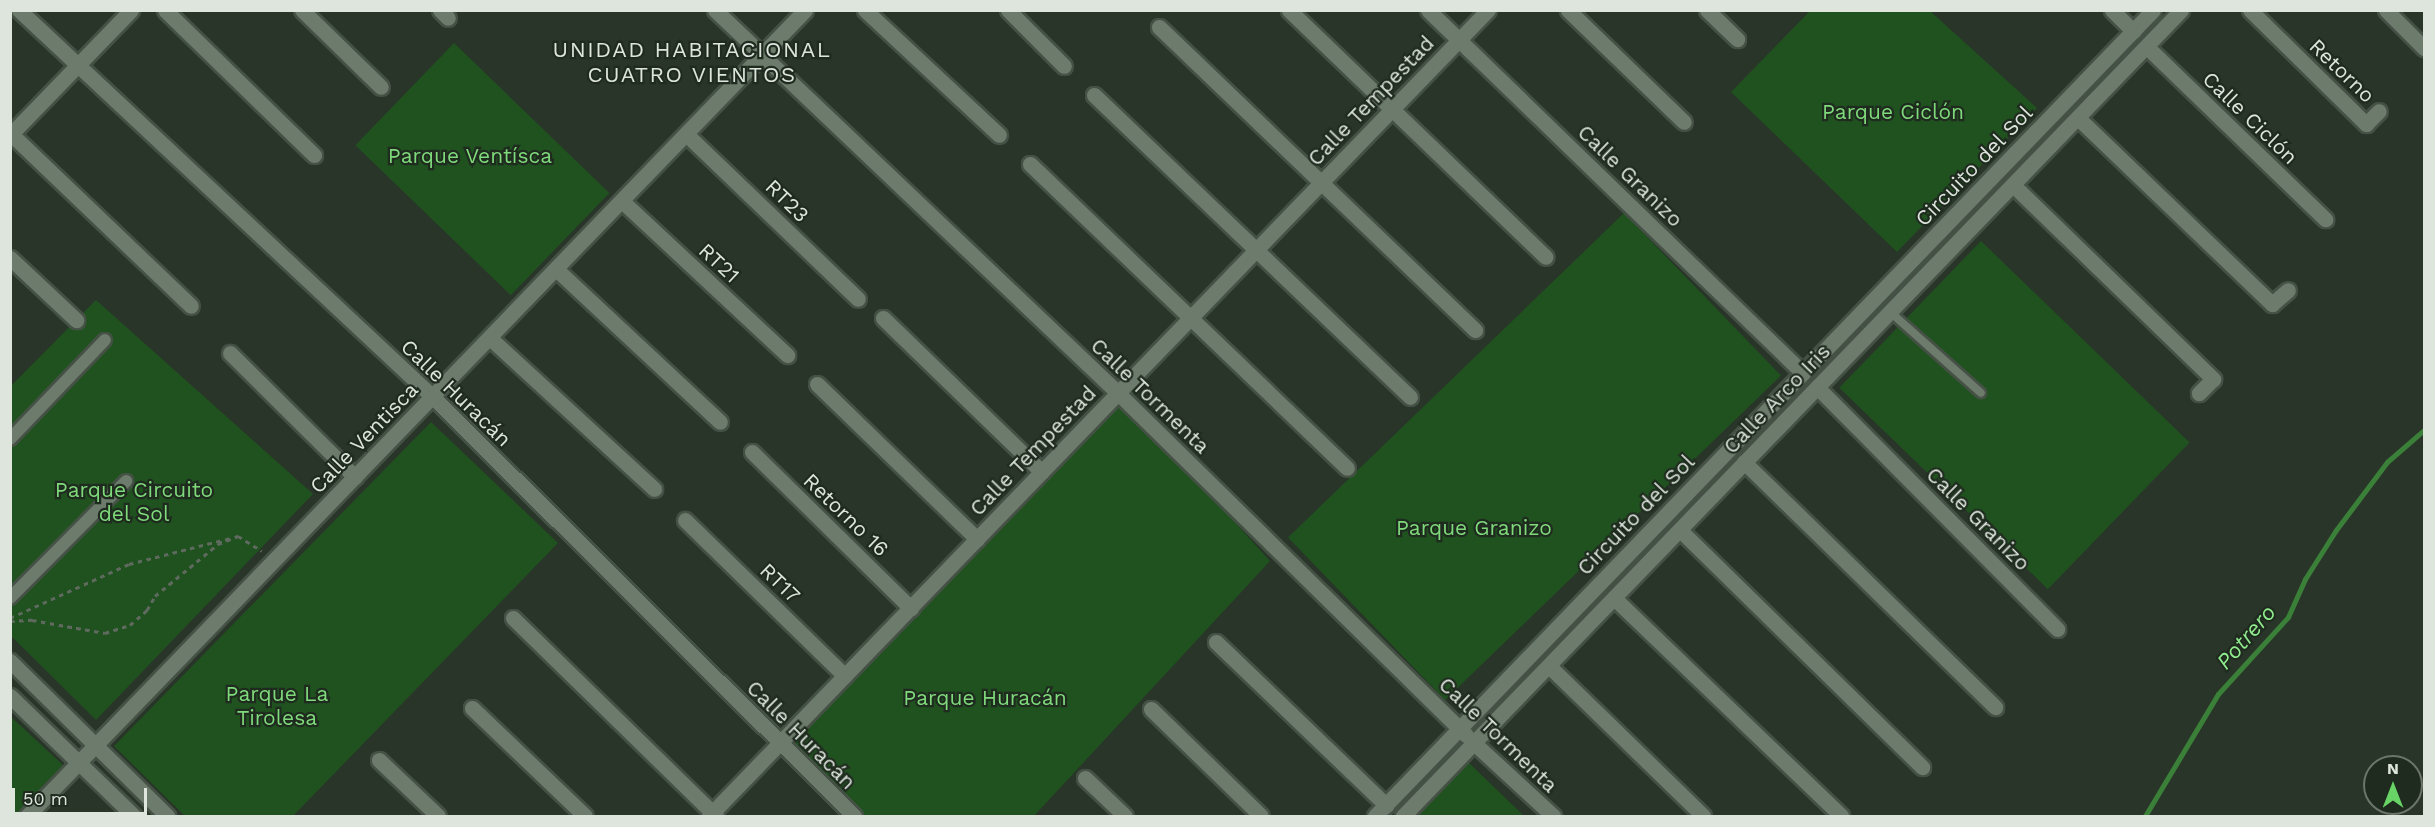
<!DOCTYPE html>
<html>
<head>
<meta charset="utf-8">
<style>
  body { margin:0 }
  #map { position:relative; width:2435px; height:827px; overflow:hidden; background:#293528; font-family:"Work Sans",sans-serif }
  div>[style] { position:absolute }
  [style*='--x'] { left:calc(var(--x)*1px); top:calc(var(--y)*1px); width:calc(var(--w)*1px); rotate:calc(var(--a)*1deg) }
  .green>* { inset:0; background:#205220; transform-origin:0 0 }
  .stream>* { height:5px; margin:-2.5px; padding:0 2.5px; transform-origin:2.5px; border-radius:2.5px; background:#3b8039 }
  .path>* { height:3px; margin-top:-1.5px; transform-origin:0; background:repeating-linear-gradient(90deg,#5f6a5f 0 4.5px,transparent 0 9px) }
  .roads { filter:drop-shadow(2px 0 #465146) drop-shadow(-2px 0 #465146) drop-shadow(0 2px #465146) drop-shadow(0 -2px #465146) }
  .service>* { height:8px; margin:-4px; padding:0 4px; transform-origin:4px; border-radius:4px; background:#6d7b6c }
  .pedestrian>* { height:12px; margin:-6px; padding:0 6px; transform-origin:6px; border-radius:6px; background:#6d7b6c }
  .minor>* { height:15px; margin:-7.5px; padding:0 7.5px; transform-origin:7.5px; border-radius:7.5px; background:#6d7b6c }
  .tertiary>* { height:15px; margin:-7.5px; padding:0 7.5px; transform-origin:7.5px; border-radius:7.5px; background:#6d7b6c }
  span { translate:-50% -50%; white-space:nowrap; text-align:center; line-height:1.15; -webkit-text-stroke:4.5px #1f2b1f; paint-order:stroke }
  .street-label { font-size:21px; color:#dde5dd }
  .park-label { font-size:21px; color:#7fda7b }
  .neighbourhood-label { font-size:22px; color:#dde5dd; letter-spacing:1.5px }
  .water-label { font-size:22px; color:#91ee8e; font-style:italic }
  .frame { position:absolute; inset:0; border:12px solid #dde5dd; pointer-events:none }
  .north { position:absolute; left:2363px; top:755px; width:60px; height:60px; box-sizing:border-box; background:#1f2b1f; border:2px solid #6b756b; border-radius:50%; rotate:0deg; font-size:16px; font-weight:700; line-height:24px; text-align:center; color:#dde5dd }
  .north::after { content:''; display:block; margin:auto; width:21px; height:27px; background:#67d465; clip-path:polygon(50% 0,100% 100%,50% 72%,0 100%) }
  .scale { position:absolute; left:12px; top:788px; width:135px; height:27px; box-sizing:border-box; border:3px solid #dde5dd; border-top:0; padding-left:8px; font-size:18px; line-height:21px; white-space:nowrap; color:#dde5dd; -webkit-text-stroke:4px #1f2b1f; paint-order:stroke }
</style>
</head>
<body>
<div id="map">
  <div class="green">
    <div style="clip-path:polygon(1810px 11px,1930px 11px,2037px 108px,1897px 252px,1731px 92px)"></div>
    <div style="left:454px;top:43px;width:216px;height:142px;rotate:44deg"></div>
    <div style="left:1624px;top:213px;width:226px;height:467px;rotate:46deg"></div>
    <div style="left:1981px;top:241px;width:290px;height:204px;rotate:44deg"></div>
    <div style="clip-path:polygon(96px 300px,313px 494px,96px 720px,11px 636px,10px 387px)"></div>
    <div style="clip-path:polygon(1118px 393px,1270px 561px,1034px 816px,857px 816px,779px 744px)"></div>
    <div style="clip-path:polygon(431px 422px,558px 543px,293px 816px,185px 816px,114px 746px)"></div>
    <div style="clip-path:polygon(10px 716px,63px 765px,15px 816px,10px 816px)"></div>
    <div style="clip-path:polygon(1467px 761px,1524px 816px,1414px 816px)"></div>
  </div>
  <div class="stream">
    <div style="--x:2145;--y:816;--w:142;--a:-59.1"></div>
    <div style="--x:2218;--y:694;--w:104;--a:-47.7"></div>
    <div style="--x:2288;--y:617;--w:42;--a:-65.9"></div>
    <div style="--x:2305;--y:579;--w:58;--a:-57.7"></div>
    <div style="--x:2336;--y:530;--w:85;--a:-53.1"></div>
    <div style="--x:2387;--y:462;--w:49;--a:-40.9"></div>
  </div>
  <div class="path">
    <div style="--x:10;--y:618;--w:131;--a:-24.4"></div>
    <div style="--x:129;--y:564;--w:104;--a:-14.4"></div>
    <div style="--x:10;--y:621;--w:22;--a:-3"></div>
    <div style="--x:32;--y:620;--w:74;--a:10.1"></div>
    <div style="--x:105;--y:633;--w:26;--a:-18"></div>
    <div style="--x:130;--y:625;--w:23;--a:-41"></div>
    <div style="--x:147;--y:610;--w:16;--a:-60"></div>
    <div style="--x:155;--y:596;--w:82;--a:-39.5"></div>
    <div style="--x:218;--y:544;--w:22;--a:-22"></div>
    <div style="--x:238;--y:536;--w:28;--a:32"></div>
  </div>
  <div class="roads">
    <div class="service">
      <div style="--x:1889;--y:311;--w:123;--a:41.7"></div>
    </div>
    <div class="pedestrian">
      <div style="--x:10;--y:439;--w:137;--a:-46.2"></div>
      <div style="--x:10;--y:598;--w:165;--a:-45.2"></div>
    </div>
    <div class="minor">
      <div style="--x:19;--y:10;--w:567;--a:43.07"></div>
      <div style="--x:433;--y:397;--w:594;--a:44.86"></div>
      <div style="--x:165;--y:10;--w:208;--a:44.2"></div>
      <div style="--x:302;--y:10;--w:110;--a:44.3"></div>
      <div style="--x:440;--y:10;--w:11;--a:45"></div>
      <div style="--x:865;--y:10;--w:183;--a:43"></div>
      <div style="--x:1008;--y:10;--w:79;--a:45"></div>
      <div style="--x:1289;--y:10;--w:356;--a:43.9"></div>
      <div style="--x:1428;--y:10;--w:522;--a:44.07"></div>
      <div style="--x:1568;--y:10;--w:161;--a:44"></div>
      <div style="--x:1707;--y:10;--w:42;--a:44"></div>
      <div style="--x:2112;--y:10;--w:30;--a:45"></div>
      <div style="--x:2250;--y:10;--w:163;--a:44.5"></div>
      <div style="--x:2366;--y:124;--w:18;--a:-45"></div>
      <div style="--x:2386;--y:10;--w:54;--a:45"></div>
      <div style="--x:1159;--y:27;--w:438;--a:43.8"></div>
      <div style="--x:2147;--y:47;--w:248;--a:44"></div>
      <div style="--x:1094;--y:95;--w:437;--a:43.7"></div>
      <div style="--x:2078;--y:118;--w:269;--a:43.8"></div>
      <div style="--x:2272;--y:304;--w:21;--a:-41"></div>
      <div style="--x:10;--y:133;--w:250;--a:43.7"></div>
      <div style="--x:686;--y:134;--w:238;--a:43.8"></div>
      <div style="--x:10;--y:135;--w:174;--a:-45.9"></div>
      <div style="--x:1030;--y:164;--w:439;--a:43.8"></div>
      <div style="--x:2013;--y:185;--w:279;--a:44.1"></div>
      <div style="--x:2213;--y:379;--w:20;--a:135"></div>
      <div style="--x:622;--y:201;--w:226;--a:43"></div>
      <div style="--x:10;--y:258;--w:91;--a:43.2"></div>
      <div style="--x:556;--y:269;--w:224;--a:43"></div>
      <div style="--x:883;--y:318;--w:221;--a:44.1"></div>
      <div style="--x:490;--y:338;--w:223;--a:42.6"></div>
      <div style="--x:230;--y:353;--w:176;--a:44.8"></div>
      <div style="--x:817;--y:384;--w:223;--a:44.1"></div>
      <div style="--x:1817;--y:387;--w:341;--a:45.2"></div>
      <div style="--x:752;--y:452;--w:223;--a:44.5"></div>
      <div style="--x:1744;--y:462;--w:351;--a:44.3"></div>
      <div style="--x:685;--y:520;--w:223;--a:44.3"></div>
      <div style="--x:1680;--y:530;--w:339;--a:44.4"></div>
      <div style="--x:1614;--y:598;--w:315;--a:43.8"></div>
      <div style="--x:513;--y:618;--w:284;--a:44.3"></div>
      <div style="--x:1216;--y:642;--w:236;--a:43.8"></div>
      <div style="--x:1549;--y:666;--w:215;--a:44.2"></div>
      <div style="--x:472;--y:708;--w:156;--a:43.7"></div>
      <div style="--x:1151;--y:709;--w:153;--a:44.2"></div>
      <div style="--x:1474;--y:743;--w:108;--a:42.7"></div>
      <div style="--x:379;--y:760;--w:81;--a:43.5"></div>
      <div style="--x:1085;--y:778;--w:55;--a:43.5"></div>
      <div style="--x:27;--y:816;--w:1120;--a:-46.01"></div>
      <div style="--x:709;--y:816;--w:1121;--a:-45.98"></div>
    </div>
    <div class="tertiary">
      <div style="--x:715;--y:10;--w:556;--a:43.54"></div>
      <div style="--x:1118;--y:393;--w:488;--a:44.5"></div>
      <div style="--x:10;--y:661;--w:221;--a:44.6"></div>
      <div style="--x:10;--y:696;--w:173;--a:44.1"></div>
      <div style="--x:1375;--y:816;--w:1120;--a:-46.01"></div>
      <div style="--x:1403;--y:816;--w:1120;--a:-46.01"></div>
    </div>
  </div>
  <div class="street-label">
    <span style="left:2342px;top:71px;rotate:44deg">Retorno</span>
    <span style="left:1371px;top:101px;rotate:-46deg">Calle Tempestad</span>
    <span style="left:2250px;top:118px;rotate:44deg">Calle Ciclón</span>
    <span style="left:1974px;top:166px;rotate:-46deg">Circuito del Sol</span>
    <span style="left:1630px;top:176px;rotate:44deg">Calle Granizo</span>
    <span style="left:787px;top:201px;rotate:44deg">RT23</span>
    <span style="left:719px;top:263px;rotate:43deg">RT21</span>
    <span style="left:456px;top:393px;rotate:44deg">Calle Huracán</span>
    <span style="left:1150px;top:396px;rotate:44deg">Calle Tormenta</span>
    <span style="left:1777px;top:399px;rotate:-46deg">Calle Arco Iris</span>
    <span style="left:364px;top:438px;rotate:-46deg">Calle Ventisca</span>
    <span style="left:1033px;top:451px;rotate:-46deg">Calle Tempestad</span>
    <span style="left:846px;top:515px;rotate:44deg">Retorno 16</span>
    <span style="left:1636px;top:515px;rotate:-46deg">Circuito del Sol</span>
    <span style="left:1978px;top:519px;rotate:45deg">Calle Granizo</span>
    <span style="left:780px;top:583px;rotate:44deg">RT17</span>
    <span style="left:801px;top:735px;rotate:45deg">Calle Huracán</span>
    <span style="left:1498px;top:735px;rotate:44deg">Calle Tormenta</span>
  </div>
  <div class="park-label">
    <span style="left:1893px;top:112px">Parque Ciclón</span>
    <span style="left:470px;top:156px">Parque Ventísca</span>
    <span style="left:134px;top:502px">Parque Circuito<br>del Sol</span>
    <span style="left:1474px;top:528px">Parque Granizo</span>
    <span style="left:277px;top:706px">Parque La<br>Tirolesa</span>
    <span style="left:985px;top:698px">Parque Huracán</span>
  </div>
  <div class="neighbourhood-label">
    <span style="left:692px;top:62px">UNIDAD HABITACIONAL<br>CUATRO VIENTOS</span>
  </div>
  <div class="water-label">
    <span style="left:2246px;top:637px;rotate:-49deg">Potrero</span>
  </div>
  <div class="frame"></div>
  <div class="north">N</div>
  <div class="scale">50 m</div>
</div>
</body>
</html>
